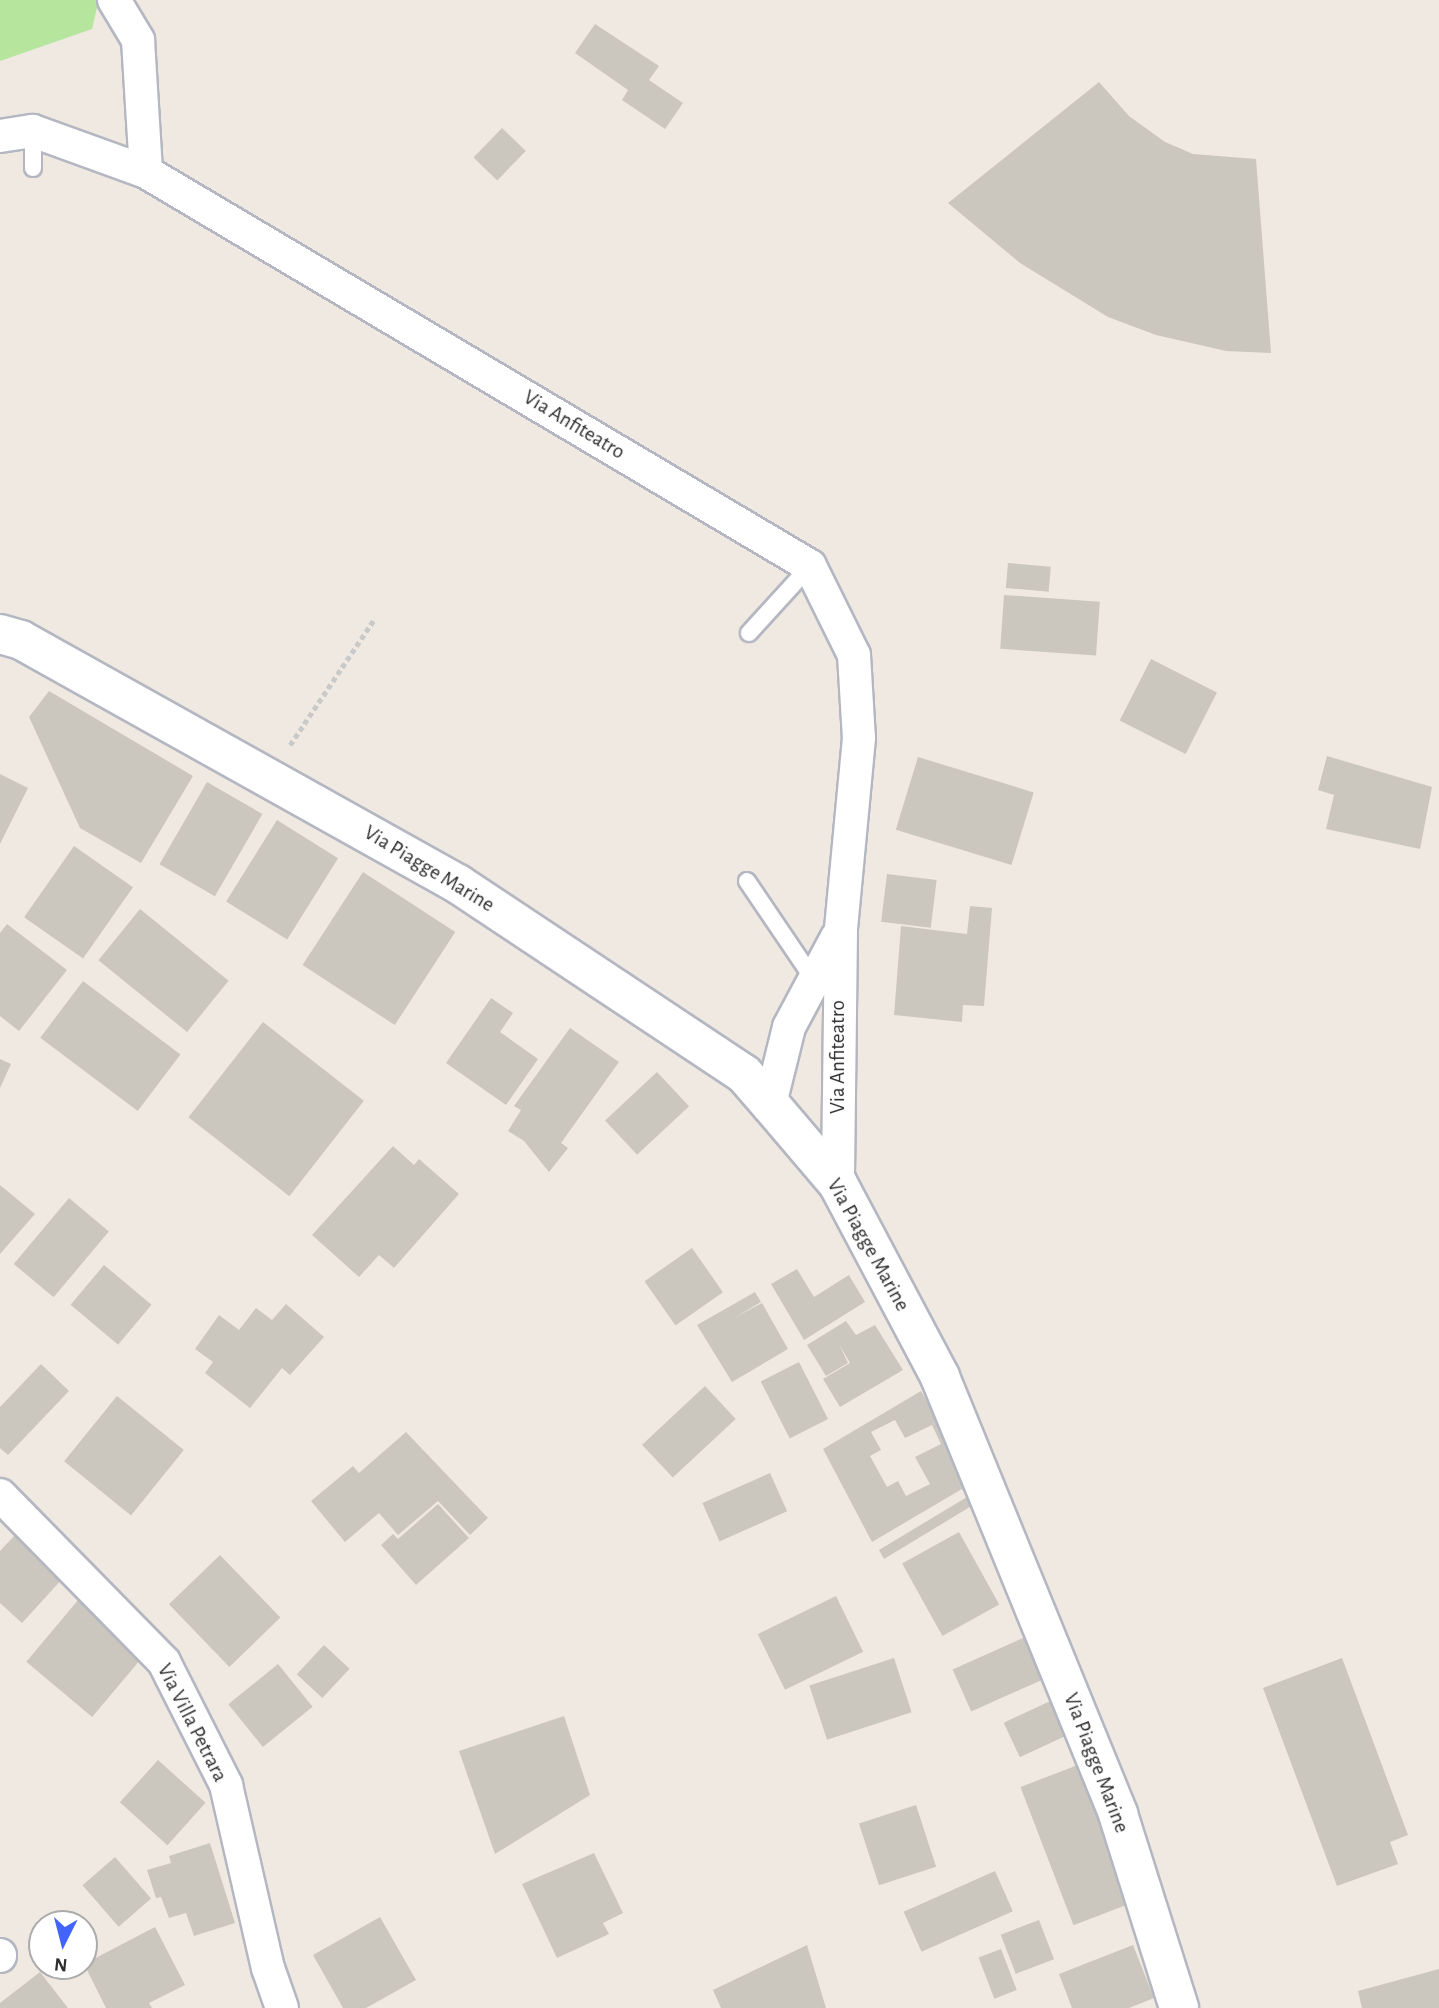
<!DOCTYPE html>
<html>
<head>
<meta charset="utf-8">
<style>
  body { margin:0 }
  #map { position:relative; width:1439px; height:2008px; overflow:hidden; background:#efe9e1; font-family:"Alegreya Sans",sans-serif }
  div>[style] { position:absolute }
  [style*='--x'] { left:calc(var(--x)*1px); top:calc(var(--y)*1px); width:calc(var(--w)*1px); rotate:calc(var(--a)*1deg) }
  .green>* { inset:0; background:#b6e59e }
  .building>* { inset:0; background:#cbc7bf; transform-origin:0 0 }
  .path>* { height:4.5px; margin-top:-2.25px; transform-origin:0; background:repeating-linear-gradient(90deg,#c9c9c9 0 5px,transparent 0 8.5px) }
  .roads { filter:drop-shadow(2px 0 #b4b7c1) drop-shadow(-2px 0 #b4b7c1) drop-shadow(0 2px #b4b7c1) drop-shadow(0 -2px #b4b7c1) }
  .service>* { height:16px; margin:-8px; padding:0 8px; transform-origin:8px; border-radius:8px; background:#fff }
  .minor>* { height:32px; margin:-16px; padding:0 16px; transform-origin:16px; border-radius:16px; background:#fff }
  .tertiary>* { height:38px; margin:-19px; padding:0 19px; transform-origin:19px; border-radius:19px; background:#fff }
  span { translate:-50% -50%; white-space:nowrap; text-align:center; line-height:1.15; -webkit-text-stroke:7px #fff; paint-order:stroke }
  .street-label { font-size:21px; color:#2e2e2e }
  .north { position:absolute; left:28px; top:1910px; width:70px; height:70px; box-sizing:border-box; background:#fff; border:2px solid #ababab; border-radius:50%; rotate:186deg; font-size:19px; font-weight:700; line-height:28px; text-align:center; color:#2e2e2e }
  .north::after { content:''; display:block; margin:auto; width:24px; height:32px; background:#4264fb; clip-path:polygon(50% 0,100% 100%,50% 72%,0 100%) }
</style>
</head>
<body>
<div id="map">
  <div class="green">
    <div style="clip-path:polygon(0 0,97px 0,98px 3px,92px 29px,0 61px)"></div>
  </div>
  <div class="building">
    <div style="clip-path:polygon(595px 24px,659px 66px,649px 80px,683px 103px,665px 129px,622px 100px,628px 90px,575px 53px)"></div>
    <div style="clip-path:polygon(1099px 82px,1129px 116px,1165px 142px,1193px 154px,1256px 159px,1271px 353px,1226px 351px,1156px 335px,1108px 317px,1020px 263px,948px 203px)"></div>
    <div style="left:502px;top:128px;width:33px;height:41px;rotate:44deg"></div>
    <div style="left:1008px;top:563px;width:43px;height:25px;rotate:5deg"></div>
    <div style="left:1004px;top:595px;width:96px;height:54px;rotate:4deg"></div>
    <div style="left:1151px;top:659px;width:74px;height:69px;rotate:27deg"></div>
    <div style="clip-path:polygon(49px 691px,193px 776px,141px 863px,80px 828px,29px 717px)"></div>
    <div style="clip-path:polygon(1327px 756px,1432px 787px,1420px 849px,1326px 829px,1334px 795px,1318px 790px)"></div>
    <div style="left:918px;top:757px;width:121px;height:76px;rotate:17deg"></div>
    <div style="clip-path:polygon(0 774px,28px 788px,0 844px)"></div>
    <div style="left:207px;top:782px;width:64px;height:95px;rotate:30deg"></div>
    <div style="left:277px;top:820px;width:72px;height:96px;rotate:32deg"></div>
    <div style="left:74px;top:846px;width:72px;height:87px;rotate:35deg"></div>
    <div style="left:363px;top:872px;width:110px;height:111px;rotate:33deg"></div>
    <div style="left:887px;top:874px;width:50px;height:48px;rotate:7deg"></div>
    <div style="clip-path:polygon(970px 906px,992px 908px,984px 1006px,963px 1005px,962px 1022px,894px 1015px,901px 926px,967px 934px)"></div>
    <div style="left:140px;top:909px;width:114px;height:66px;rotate:39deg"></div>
    <div style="clip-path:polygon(7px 924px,67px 970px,19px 1031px,0 1016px,0 933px)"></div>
    <div style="left:83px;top:981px;width:122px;height:71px;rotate:37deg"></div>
    <div style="clip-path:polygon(491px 998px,513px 1013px,500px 1032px,538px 1059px,506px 1105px,446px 1063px)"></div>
    <div style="left:263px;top:1022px;width:128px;height:121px;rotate:38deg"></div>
    <div style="clip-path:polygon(570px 1028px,619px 1062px,561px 1143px,568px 1148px,549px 1172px,524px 1141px,508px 1131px,521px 1110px,514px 1106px)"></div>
    <div style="clip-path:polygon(0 1059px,11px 1064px,0 1088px)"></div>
    <div style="left:657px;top:1072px;width:47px;height:71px;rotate:47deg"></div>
    <div style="clip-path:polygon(393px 1146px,414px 1165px,419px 1159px,459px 1194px,394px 1268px,379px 1255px,359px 1277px,312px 1235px)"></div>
    <div style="clip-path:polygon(0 1185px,35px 1214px,0 1254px)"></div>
    <div style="left:69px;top:1198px;width:52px;height:86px;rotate:40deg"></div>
    <div style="left:692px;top:1248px;width:54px;height:58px;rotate:55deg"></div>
    <div style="left:104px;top:1265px;width:62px;height:52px;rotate:40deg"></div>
    <div style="clip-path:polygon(797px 1269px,814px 1297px,849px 1275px,865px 1302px,804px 1340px,771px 1284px)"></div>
    <div style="clip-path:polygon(755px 1292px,761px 1302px,734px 1318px,762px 1303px,788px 1349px,732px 1382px,697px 1325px)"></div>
    <div style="clip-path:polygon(286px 1304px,324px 1337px,290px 1375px,282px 1368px,250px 1408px,205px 1373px,213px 1362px,195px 1349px,219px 1315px,239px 1330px,256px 1308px,272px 1320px)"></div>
    <div style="clip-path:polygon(846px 1321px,856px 1335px,875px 1325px,903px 1370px,840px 1407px,823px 1379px,850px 1363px,839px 1344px,848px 1363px,826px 1376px,807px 1345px)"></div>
    <div style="left:799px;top:1362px;width:64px;height:43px;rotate:63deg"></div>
    <div style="clip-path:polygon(41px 1364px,69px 1391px,8px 1455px,0 1448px,0 1407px)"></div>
    <div style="left:705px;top:1386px;width:45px;height:86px;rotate:47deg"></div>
    <div style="clip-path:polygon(evenodd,921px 1391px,983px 1499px,884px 1559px,879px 1550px,967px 1497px,962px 1489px,872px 1542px,823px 1449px,921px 1391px,895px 1420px,905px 1438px,932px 1425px,941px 1444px,915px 1457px,930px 1484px,906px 1496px,898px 1481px,887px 1487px,870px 1456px,881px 1450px,871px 1432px,895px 1420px)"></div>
    <div style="left:117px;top:1396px;width:86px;height:84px;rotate:39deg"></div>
    <div style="clip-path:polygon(406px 1432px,488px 1518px,470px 1535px,438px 1501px,398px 1535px,379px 1513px,345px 1542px,311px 1501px,353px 1466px,359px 1473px)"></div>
    <div style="left:770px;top:1473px;width:42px;height:74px;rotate:66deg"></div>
    <div style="clip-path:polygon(438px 1504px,469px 1538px,416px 1585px,381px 1545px,393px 1534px,398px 1539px)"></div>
    <div style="left:959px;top:1532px;width:83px;height:65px;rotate:61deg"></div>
    <div style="clip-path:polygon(16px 1534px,64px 1577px,22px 1623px,0 1603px,0 1551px)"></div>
    <div style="left:220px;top:1555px;width:87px;height:71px;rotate:46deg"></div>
    <div style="left:836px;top:1596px;width:62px;height:87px;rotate:64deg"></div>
    <div style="left:79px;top:1599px;width:86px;height:82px;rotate:40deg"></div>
    <div style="left:1032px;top:1634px;width:46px;height:87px;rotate:66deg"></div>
    <div style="left:324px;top:1645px;width:35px;height:40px;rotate:43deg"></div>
    <div style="left:894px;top:1658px;width:57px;height:89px;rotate:72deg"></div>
    <div style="clip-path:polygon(1342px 1658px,1408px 1835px,1390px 1842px,1398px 1864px,1337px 1886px,1263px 1688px)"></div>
    <div style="left:278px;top:1664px;width:55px;height:64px;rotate:51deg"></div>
    <div style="left:1059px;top:1697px;width:38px;height:61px;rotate:65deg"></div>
    <div style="clip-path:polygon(564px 1716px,590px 1795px,495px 1854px,459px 1751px)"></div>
    <div style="left:158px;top:1760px;width:64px;height:57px;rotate:42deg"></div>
    <div style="left:1083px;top:1763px;width:148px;height:67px;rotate:69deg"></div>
    <div style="left:916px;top:1805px;width:65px;height:60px;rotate:72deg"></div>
    <div style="clip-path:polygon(210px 1843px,235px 1923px,194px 1936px,186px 1913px,169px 1918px,161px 1897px,156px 1898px,147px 1870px,171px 1863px,169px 1856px)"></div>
    <div style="clip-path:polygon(594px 1853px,623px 1913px,603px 1923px,609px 1934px,557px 1958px,522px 1884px)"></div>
    <div style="left:115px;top:1857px;width:55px;height:43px;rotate:49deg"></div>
    <div style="left:995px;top:1871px;width:44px;height:100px;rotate:66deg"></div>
    <div style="clip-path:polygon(380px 1917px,416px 1980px,366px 2008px,343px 2008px,313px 1955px)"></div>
    <div style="left:1039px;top:1920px;width:42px;height:41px;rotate:69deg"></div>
    <div style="clip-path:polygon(155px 1927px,185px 1985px,149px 2003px,152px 2008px,106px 2008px,84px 1964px)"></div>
    <div style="clip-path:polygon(807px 1945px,826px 2008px,721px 2008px,713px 1990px)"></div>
    <div style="clip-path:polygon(1133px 1945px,1154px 1998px,1129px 2008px,1072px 2008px,1059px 1974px)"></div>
    <div style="left:1001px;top:1949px;width:44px;height:24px;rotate:69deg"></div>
    <div style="clip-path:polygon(1439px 1969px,1439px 2008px,1362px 2008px,1358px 1991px)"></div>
    <div style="clip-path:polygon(40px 1972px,68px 2008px,0 2008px,0 2003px)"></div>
  </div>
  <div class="path">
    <div style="--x:290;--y:745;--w:153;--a:-56.2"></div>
  </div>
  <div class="roads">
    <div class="service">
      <div style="--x:33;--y:131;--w:37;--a:90"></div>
      <div style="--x:749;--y:633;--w:91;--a:-47.7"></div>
      <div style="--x:747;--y:881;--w:120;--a:55.9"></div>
    </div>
    <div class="minor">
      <div style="--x:114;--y:0;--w:47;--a:59"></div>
      <div style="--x:138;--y:40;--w:132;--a:86.5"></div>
      <div style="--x:0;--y:136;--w:33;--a:-9"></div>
      <div style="--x:33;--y:131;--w:120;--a:19.9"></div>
      <div style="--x:146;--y:172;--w:772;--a:30.68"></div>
      <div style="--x:810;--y:566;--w:99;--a:63.7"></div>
      <div style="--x:854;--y:655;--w:83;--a:86.6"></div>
      <div style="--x:859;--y:738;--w:193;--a:95.4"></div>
      <div style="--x:841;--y:930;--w:254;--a:90.7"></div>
      <div style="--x:770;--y:1104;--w:79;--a:-76.1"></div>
      <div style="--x:789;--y:1027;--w:102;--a:-61.9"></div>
      <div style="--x:0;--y:1495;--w:234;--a:45.5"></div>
      <div style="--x:164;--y:1662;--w:138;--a:63.2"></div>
      <div style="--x:226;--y:1785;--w:188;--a:77.1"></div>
      <div style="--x:268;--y:1968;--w:42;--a:70.7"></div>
      <div style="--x:0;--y:1956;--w:1;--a:-90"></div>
    </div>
    <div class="tertiary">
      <div style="--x:0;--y:634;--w:22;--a:16"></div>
      <div style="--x:21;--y:640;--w:501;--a:29.18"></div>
      <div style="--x:458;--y:884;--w:343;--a:33.6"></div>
      <div style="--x:744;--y:1074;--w:40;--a:49"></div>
      <div style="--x:770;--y:1104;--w:105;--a:49.6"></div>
      <div style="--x:838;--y:1184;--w:218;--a:62.1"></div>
      <div style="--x:940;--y:1377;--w:472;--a:67.8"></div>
      <div style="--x:1118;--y:1814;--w:203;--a:72.5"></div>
    </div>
  </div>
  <div class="street-label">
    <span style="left:574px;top:425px;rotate:31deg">Via Anfiteatro</span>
    <span style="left:429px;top:869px;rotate:31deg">Via Piagge Marine</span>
    <span style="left:838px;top:1057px;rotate:-90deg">Via Anfiteatro</span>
    <span style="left:868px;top:1245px;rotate:61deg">Via Piagge Marine</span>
    <span style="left:192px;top:1723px;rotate:63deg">Via Villa Petrara</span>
    <span style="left:1096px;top:1763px;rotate:69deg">Via Piagge Marine</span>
  </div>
  <div class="north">N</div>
</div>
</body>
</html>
